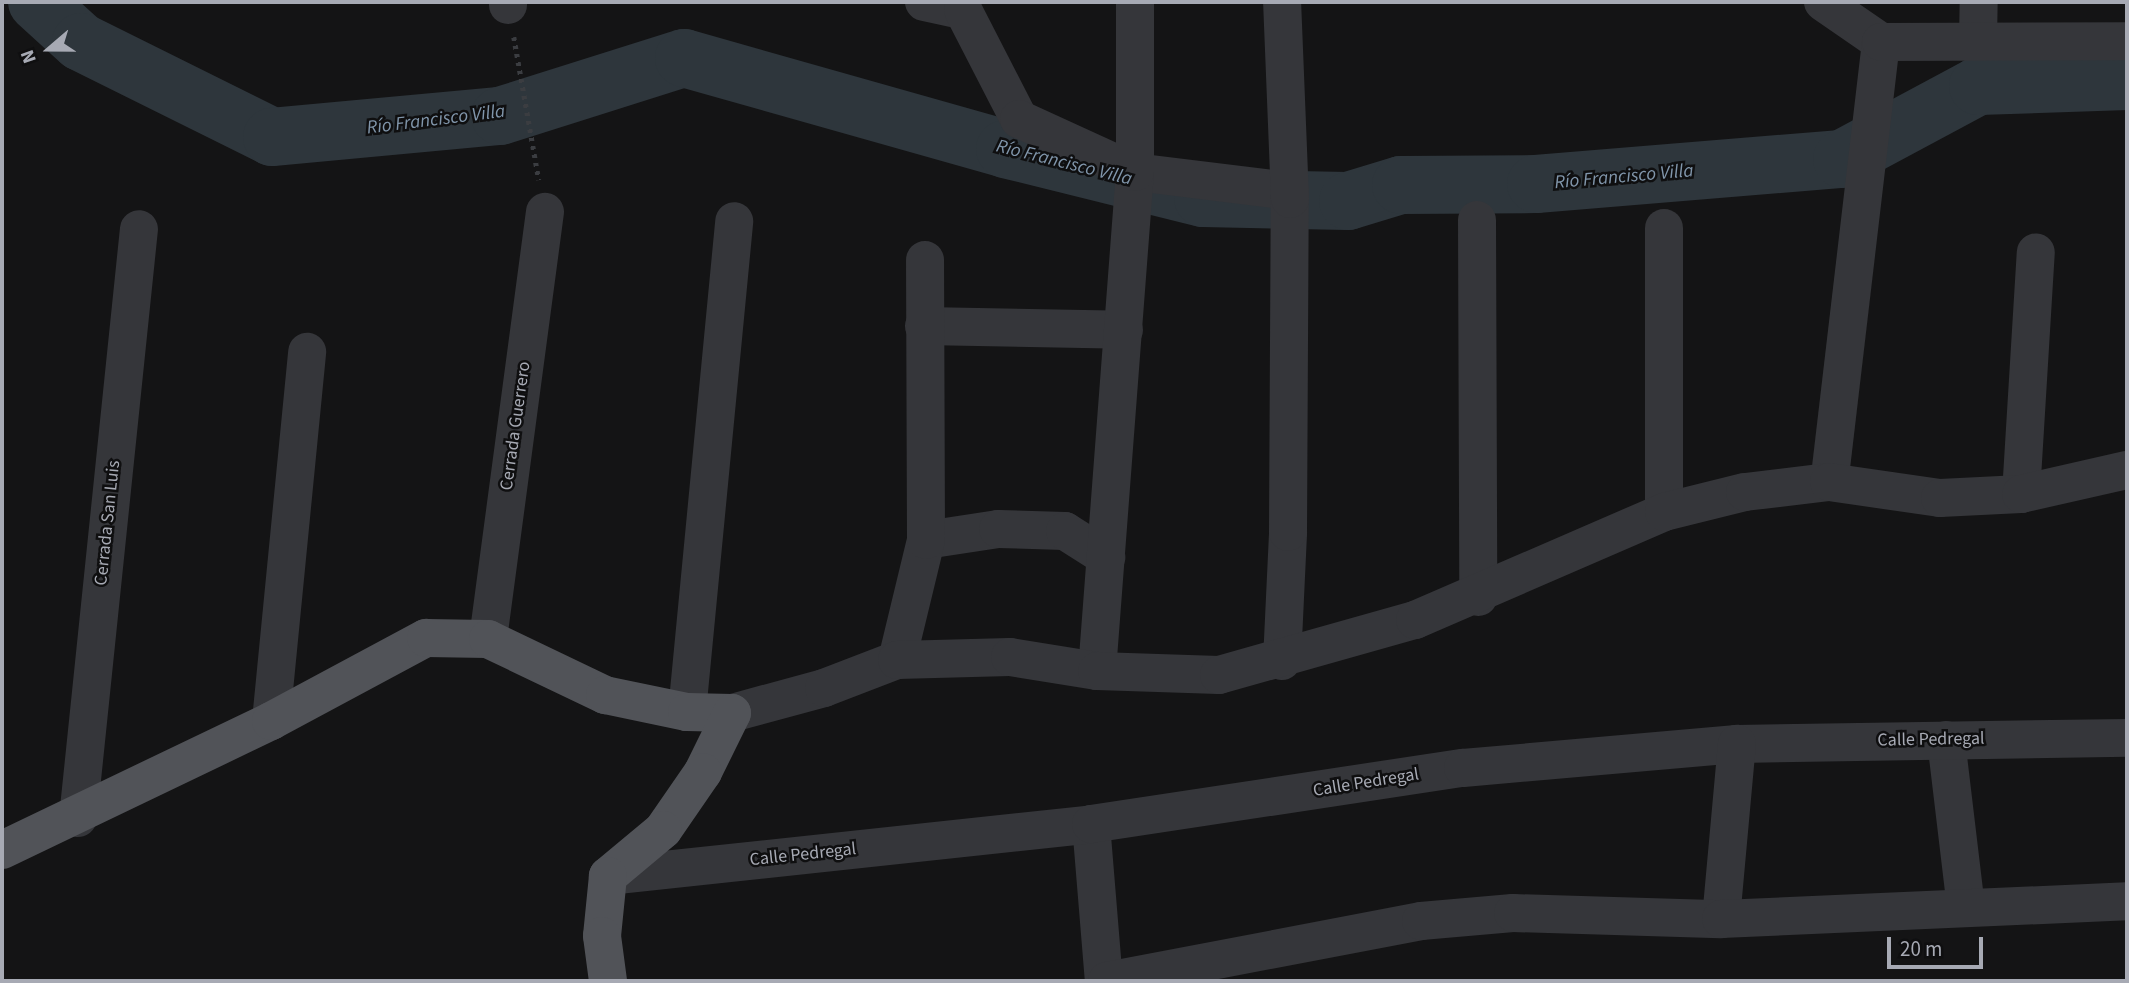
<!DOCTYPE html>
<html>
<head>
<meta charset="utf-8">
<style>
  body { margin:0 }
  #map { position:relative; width:2129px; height:983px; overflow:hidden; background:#141415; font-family:"Source Sans 3",sans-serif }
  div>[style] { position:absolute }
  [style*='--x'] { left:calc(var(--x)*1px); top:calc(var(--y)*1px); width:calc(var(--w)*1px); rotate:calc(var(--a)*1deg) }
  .river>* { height:58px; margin:-29px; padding:0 29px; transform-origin:29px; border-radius:29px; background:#2e363c }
  .path>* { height:4.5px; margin-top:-2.25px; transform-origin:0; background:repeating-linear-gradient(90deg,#3b3d41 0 3.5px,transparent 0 8.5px) }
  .minor>* { height:38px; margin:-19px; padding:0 19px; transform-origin:19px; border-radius:19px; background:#35363a }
  .major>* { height:38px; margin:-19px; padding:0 19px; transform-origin:19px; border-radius:19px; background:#515358 }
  span { translate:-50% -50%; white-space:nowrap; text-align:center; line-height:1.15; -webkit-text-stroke:5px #0f0f10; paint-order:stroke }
  .street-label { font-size:18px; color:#a7aab4 }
  .water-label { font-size:19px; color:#8196ab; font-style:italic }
  .frame { position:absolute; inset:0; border:4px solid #a7aab4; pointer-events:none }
  .north { position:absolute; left:14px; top:14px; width:70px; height:70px; -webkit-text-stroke:5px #0f0f10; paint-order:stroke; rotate:250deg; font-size:19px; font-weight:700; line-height:28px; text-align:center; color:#a7aab4 }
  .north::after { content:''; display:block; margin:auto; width:24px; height:32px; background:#a7aab4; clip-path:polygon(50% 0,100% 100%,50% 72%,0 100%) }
  .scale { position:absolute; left:1887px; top:937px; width:96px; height:32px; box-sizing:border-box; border:4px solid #a7aab4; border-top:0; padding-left:9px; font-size:21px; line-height:24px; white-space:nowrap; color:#a7aab4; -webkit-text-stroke:5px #0f0f10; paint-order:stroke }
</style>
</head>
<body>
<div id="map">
  <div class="river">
    <div style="--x:37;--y:2;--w:59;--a:42.3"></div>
    <div style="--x:81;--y:42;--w:213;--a:26.4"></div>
    <div style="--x:272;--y:137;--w:229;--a:-5.3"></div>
    <div style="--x:500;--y:116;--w:193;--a:-17.5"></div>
    <div style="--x:684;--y:58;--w:334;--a:15.8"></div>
    <div style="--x:1005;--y:149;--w:204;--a:13.9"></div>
    <div style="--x:1203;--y:198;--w:145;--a:1.2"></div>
    <div style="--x:1348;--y:201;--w:55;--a:-16.8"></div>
    <div style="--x:1401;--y:185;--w:135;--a:-0.4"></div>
    <div style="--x:1536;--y:184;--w:307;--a:-4.7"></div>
    <div style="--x:1842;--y:159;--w:154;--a:-28.2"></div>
    <div style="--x:1978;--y:86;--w:149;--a:-1.9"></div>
  </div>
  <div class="path">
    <div style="--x:514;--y:37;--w:145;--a:80.1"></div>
  </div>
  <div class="minor">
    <div style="--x:924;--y:2;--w:40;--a:12"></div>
    <div style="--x:963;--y:10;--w:123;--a:62.8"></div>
    <div style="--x:1019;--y:119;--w:128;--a:24.6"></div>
    <div style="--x:1135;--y:172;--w:156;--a:7"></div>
    <div style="--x:1823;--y:2;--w:70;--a:34.6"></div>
    <div style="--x:1881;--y:42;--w:443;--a:96.7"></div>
    <div style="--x:508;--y:5;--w:3;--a:-90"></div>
    <div style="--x:1978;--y:41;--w:39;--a:-89"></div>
    <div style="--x:1881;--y:42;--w:246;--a:-0.2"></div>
    <div style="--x:1477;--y:220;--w:377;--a:89.8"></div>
    <div style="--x:924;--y:326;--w:200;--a:1.1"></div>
    <div style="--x:2021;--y:494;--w:242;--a:-86.5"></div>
    <div style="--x:1664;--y:512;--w:284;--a:-90"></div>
    <div style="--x:926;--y:540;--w:73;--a:-8.7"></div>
    <div style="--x:998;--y:529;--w:67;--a:1.7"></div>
    <div style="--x:1065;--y:531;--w:49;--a:32.4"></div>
    <div style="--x:488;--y:639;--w:431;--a:-82.4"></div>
    <div style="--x:897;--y:660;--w:123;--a:-76.4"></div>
    <div style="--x:926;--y:540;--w:280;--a:-90.2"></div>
    <div style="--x:1282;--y:661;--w:129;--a:-87.3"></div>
    <div style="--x:1288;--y:532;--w:333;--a:-89.7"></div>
    <div style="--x:1290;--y:199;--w:197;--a:-92.3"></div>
    <div style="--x:1097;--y:671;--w:500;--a:-85.65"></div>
    <div style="--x:1135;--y:172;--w:170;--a:-90"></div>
    <div style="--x:687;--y:712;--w:493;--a:-84.5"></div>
    <div style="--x:732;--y:713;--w:95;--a:-15.2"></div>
    <div style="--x:824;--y:688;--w:78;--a:-21"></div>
    <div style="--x:897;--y:660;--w:113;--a:-1.5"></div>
    <div style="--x:1010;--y:657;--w:88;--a:9.1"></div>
    <div style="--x:1097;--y:671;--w:122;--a:1.9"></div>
    <div style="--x:1219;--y:675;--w:204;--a:-15.7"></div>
    <div style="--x:1415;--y:620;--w:271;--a:-23.4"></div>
    <div style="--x:1664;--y:512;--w:83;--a:-13.9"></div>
    <div style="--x:1745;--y:492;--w:85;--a:-6.8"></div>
    <div style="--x:1829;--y:482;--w:112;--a:8.2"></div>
    <div style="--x:1940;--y:498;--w:81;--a:-2.8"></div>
    <div style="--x:2021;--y:494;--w:109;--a:-12.8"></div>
    <div style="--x:271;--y:721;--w:371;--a:-84.4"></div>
    <div style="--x:1946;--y:740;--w:168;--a:83.2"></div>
    <div style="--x:78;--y:818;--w:592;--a:-84.09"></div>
    <div style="--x:1091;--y:824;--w:158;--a:85.3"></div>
    <div style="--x:608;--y:876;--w:486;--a:-6.1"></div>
    <div style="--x:1091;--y:824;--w:376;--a:-8.6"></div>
    <div style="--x:1463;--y:768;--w:275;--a:-5"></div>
    <div style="--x:1737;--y:744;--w:390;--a:-0.9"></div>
    <div style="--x:1721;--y:919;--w:176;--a:-84.8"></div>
    <div style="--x:1107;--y:981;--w:320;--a:-10.8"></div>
    <div style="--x:1421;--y:921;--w:92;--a:-5"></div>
    <div style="--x:1513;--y:913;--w:208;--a:1.7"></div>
    <div style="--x:1721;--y:919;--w:406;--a:-2.5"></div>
  </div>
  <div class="major">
    <div style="--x:2;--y:850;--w:298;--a:-25.6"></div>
    <div style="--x:271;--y:721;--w:176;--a:-28.2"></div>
    <div style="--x:426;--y:638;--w:62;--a:0.9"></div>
    <div style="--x:488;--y:639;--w:130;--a:25.6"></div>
    <div style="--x:605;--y:695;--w:84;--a:11.7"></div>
    <div style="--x:687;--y:712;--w:45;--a:1.3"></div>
    <div style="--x:732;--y:713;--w:66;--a:116.2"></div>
    <div style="--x:703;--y:772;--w:70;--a:124.6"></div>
    <div style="--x:663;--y:830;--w:72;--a:140.1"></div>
    <div style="--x:608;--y:876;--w:60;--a:95.7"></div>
    <div style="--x:602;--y:936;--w:45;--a:82.4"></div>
  </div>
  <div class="street-label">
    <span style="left:516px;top:426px;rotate:-82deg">Cerrada Guerrero</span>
    <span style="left:108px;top:523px;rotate:-84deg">Cerrada San Luis</span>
    <span style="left:1931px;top:740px;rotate:-1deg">Calle Pedregal</span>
    <span style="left:1366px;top:783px;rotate:-9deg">Calle Pedregal</span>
    <span style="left:803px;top:855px;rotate:-6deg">Calle Pedregal</span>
  </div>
  <div class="water-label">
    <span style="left:436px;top:120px;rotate:-7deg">Río Francisco Villa</span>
    <span style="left:1064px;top:163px;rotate:14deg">Río Francisco Villa</span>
    <span style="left:1624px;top:177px;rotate:-5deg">Río Francisco Villa</span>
  </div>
  <div class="frame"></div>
  <div class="north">N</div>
  <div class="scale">20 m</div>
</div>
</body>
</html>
